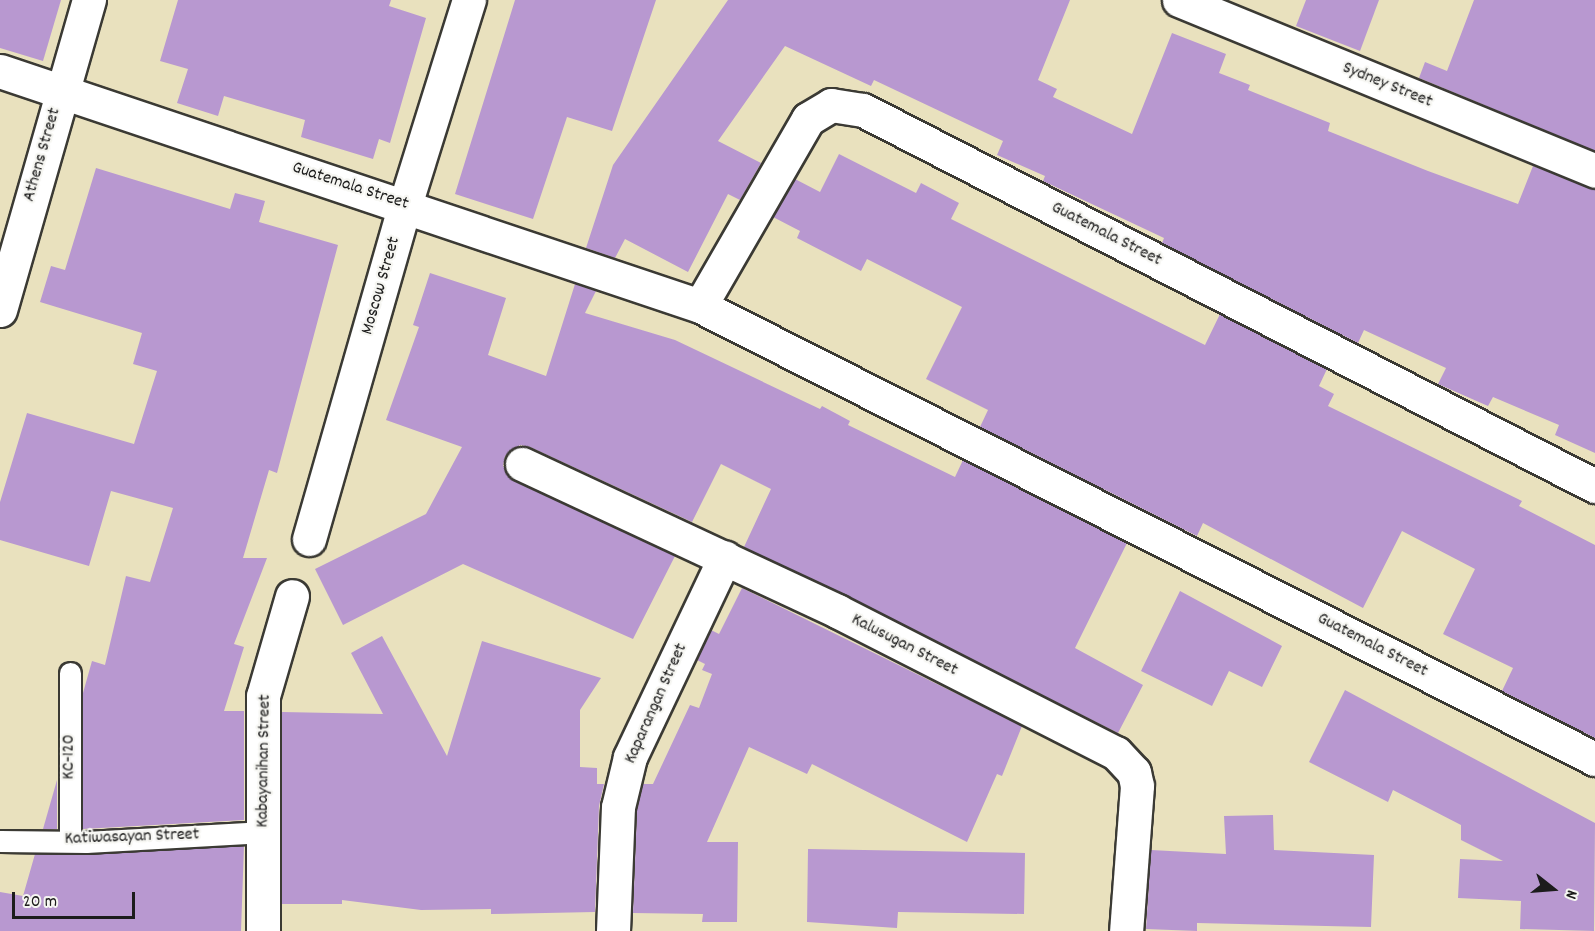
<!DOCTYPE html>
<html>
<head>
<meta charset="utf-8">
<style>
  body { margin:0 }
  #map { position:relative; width:1595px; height:931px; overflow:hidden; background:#e9e1be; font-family:Dekko,sans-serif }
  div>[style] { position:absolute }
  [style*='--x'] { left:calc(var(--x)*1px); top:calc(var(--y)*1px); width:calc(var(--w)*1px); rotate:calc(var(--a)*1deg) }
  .building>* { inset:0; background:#b898d0 }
  .roads { filter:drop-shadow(2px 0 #3b3a34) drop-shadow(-2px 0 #3b3a34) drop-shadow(0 2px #3b3a34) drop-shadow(0 -2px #3b3a34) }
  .lane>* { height:21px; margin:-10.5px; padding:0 10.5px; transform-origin:10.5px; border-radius:10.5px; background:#fff }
  .street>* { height:33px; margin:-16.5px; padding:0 16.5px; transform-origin:16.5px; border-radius:16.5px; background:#fff }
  span { translate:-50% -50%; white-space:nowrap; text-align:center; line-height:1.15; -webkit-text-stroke:4.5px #f6f6f2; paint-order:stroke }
  .street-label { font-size:18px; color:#1c1c1c }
  .north { position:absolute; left:1523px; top:859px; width:60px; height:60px; -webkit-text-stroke:4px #f6f6f2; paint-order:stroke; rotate:107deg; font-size:16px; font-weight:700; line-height:24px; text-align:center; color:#1c1c1c }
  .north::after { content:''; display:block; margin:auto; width:21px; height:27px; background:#1c1c1c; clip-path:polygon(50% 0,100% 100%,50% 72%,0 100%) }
  .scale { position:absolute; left:12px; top:892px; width:123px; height:27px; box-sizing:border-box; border:3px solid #1c1c1c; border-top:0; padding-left:8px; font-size:18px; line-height:21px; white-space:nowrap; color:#1c1c1c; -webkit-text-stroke:4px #f6f6f2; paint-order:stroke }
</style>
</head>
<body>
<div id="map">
  <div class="building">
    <div style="clip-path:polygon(0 0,61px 0,43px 61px,0 48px)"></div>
    <div style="clip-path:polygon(178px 0,391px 0,389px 6px,426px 18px,390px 143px,379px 139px,373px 159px,301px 137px,305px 120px,224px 96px,218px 116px,177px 103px,188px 69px,160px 61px)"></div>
    <div style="clip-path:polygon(515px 0,656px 0,612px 131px,567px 117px,533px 219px,455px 194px)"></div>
    <div style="clip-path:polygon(728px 0,1070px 0,1038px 80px,1057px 89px,1053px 97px,1132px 134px,1172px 33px,1226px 54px,1219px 73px,1250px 85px,1248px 90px,1330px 123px,1328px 131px,1428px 171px,1518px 204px,1533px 166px,1595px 189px,1595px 453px,1555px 435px,1559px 425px,1493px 397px,1488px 406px,1438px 384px,1446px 368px,1364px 330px,1358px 343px,1162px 243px,1164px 238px,1043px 181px,1045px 176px,997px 155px,1003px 141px,874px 80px,871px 86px,785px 46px,718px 141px,761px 163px,740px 200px,728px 194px,688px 272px,625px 239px,615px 258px,586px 248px,613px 165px)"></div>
    <div style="clip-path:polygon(1306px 0,1379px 0,1360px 51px,1296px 26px)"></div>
    <div style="clip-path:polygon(1474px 0,1595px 0,1595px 151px,1419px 78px,1425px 62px,1447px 71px)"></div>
    <div style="clip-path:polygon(839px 154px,916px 193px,921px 183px,959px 203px,951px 219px,1205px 345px,1220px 314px,1327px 369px,1319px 386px,1334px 394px,1328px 406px,1522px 501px,1519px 506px,1595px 545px,1595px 738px,1502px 691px,1513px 668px,1443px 634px,1475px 569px,1402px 531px,1363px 608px,1203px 523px,1197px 536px,980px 427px,988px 410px,926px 379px,962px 307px,867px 259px,861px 271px,797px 238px,800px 231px,773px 217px,795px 179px,820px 192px)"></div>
    <div style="clip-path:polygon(96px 168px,230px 209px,235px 193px,265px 201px,259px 222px,338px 245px,277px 473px,269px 470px,243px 558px,267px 558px,234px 644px,244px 647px,224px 711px,244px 711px,244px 820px,83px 829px,83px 693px,92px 661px,105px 665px,126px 576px,150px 582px,173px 508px,111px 491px,89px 566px,0 540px,0 502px,27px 413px,134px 444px,157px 371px,133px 364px,142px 333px,40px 302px,51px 266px,65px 270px)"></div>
    <div style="clip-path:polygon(430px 273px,506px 298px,488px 355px,546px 376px,575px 284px,596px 291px,585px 313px,675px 340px,820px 409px,822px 406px,850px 421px,848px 425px,955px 477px,963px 460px,1127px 543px,1075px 648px,1143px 685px,1118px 733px,744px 547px,771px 489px,721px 464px,692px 522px,530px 447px,520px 445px,505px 456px,503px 466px,514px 481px,675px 556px,633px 639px,463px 564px,343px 625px,315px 569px,426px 514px,462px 447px,386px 420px,419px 327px,413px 325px)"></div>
    <div style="clip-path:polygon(742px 588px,1022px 726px,1002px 776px,997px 774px,967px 842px,812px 764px,807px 774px,749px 747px,707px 842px,738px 842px,737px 922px,702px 922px,703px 914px,633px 913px,637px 810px,643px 784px,653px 784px,690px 705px,699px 708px,712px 674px,702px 670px,705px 664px,697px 660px,711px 630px,719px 634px)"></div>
    <div style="clip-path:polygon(1180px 591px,1282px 646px,1262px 687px,1229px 671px,1212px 706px,1141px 671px)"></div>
    <div style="clip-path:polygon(382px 636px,447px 756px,482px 641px,601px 678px,580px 710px,580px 767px,597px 768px,597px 784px,604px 784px,599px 806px,595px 912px,491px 914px,491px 909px,421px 910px,342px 900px,342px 904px,282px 904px,282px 712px,383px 714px,351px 653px)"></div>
    <div style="clip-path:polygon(1345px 690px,1595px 823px,1594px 931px,1520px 929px,1521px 901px,1458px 898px,1460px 859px,1503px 861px,1461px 840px,1461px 825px,1393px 790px,1388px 802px,1309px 762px)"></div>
    <div style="clip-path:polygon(57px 780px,57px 829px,43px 829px)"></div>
    <div style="clip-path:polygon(1273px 815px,1274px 850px,1374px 855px,1371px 927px,1197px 923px,1197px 931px,1146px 929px,1151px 850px,1226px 854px,1224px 816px)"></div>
    <div style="clip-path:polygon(244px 846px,241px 931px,0 931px,0 892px,23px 896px,35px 854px)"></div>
    <div style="clip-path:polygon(808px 849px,1025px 853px,1024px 914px,898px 912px,897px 928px,807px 922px)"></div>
  </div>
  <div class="roads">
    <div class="lane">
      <div style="--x:0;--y:841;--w:86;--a:0.7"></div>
      <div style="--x:86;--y:842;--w:179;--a:-3.2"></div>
      <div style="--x:70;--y:841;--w:168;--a:-90"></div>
    </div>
    <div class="street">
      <div style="--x:1179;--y:0;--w:450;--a:22.3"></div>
      <div style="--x:0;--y:71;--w:738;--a:18.56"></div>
      <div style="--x:700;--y:306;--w:1003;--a:26.85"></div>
      <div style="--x:700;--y:306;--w:216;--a:-60"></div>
      <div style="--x:808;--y:119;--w:27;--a:-31"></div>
      <div style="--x:831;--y:105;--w:32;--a:9"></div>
      <div style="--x:863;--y:110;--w:823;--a:27.19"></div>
      <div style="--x:0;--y:310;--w:323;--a:-74"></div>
      <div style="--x:522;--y:464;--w:348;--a:25"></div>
      <div style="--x:837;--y:611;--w:313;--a:27"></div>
      <div style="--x:1116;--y:753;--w:26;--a:47"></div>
      <div style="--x:1134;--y:772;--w:14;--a:78"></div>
      <div style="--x:1137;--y:786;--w:145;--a:94.3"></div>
      <div style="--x:309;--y:539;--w:348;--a:-74"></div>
      <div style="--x:405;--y:205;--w:215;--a:-72.7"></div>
      <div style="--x:263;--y:931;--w:235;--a:-90"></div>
      <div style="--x:263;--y:696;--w:104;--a:-73.8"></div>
      <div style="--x:613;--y:931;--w:124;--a:-87.7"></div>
      <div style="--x:618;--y:807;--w:51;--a:-76.5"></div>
      <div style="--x:630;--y:757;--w:221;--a:-64.6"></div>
    </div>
  </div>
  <div class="street-label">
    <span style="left:1387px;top:86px;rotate:22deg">Sydney Street</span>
    <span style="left:43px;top:155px;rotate:-74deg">Athens Street</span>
    <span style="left:350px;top:187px;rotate:18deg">Guatemala Street</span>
    <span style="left:1106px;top:235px;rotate:27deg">Guatemala Street</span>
    <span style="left:382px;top:286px;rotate:-74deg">Moscow Street</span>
    <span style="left:904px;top:646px;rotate:27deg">Kalusugan Street</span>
    <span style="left:1372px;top:646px;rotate:27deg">Guatemala Street</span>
    <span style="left:657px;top:704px;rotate:-66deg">Kaparangan Street</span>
    <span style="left:70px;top:757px;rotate:-90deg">KC-120</span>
    <span style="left:265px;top:761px;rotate:-89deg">Kabayanihan Street</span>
    <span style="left:132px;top:838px;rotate:-2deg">Katiwasayan Street</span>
  </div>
  <div class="north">N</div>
  <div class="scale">20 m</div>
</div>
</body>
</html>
